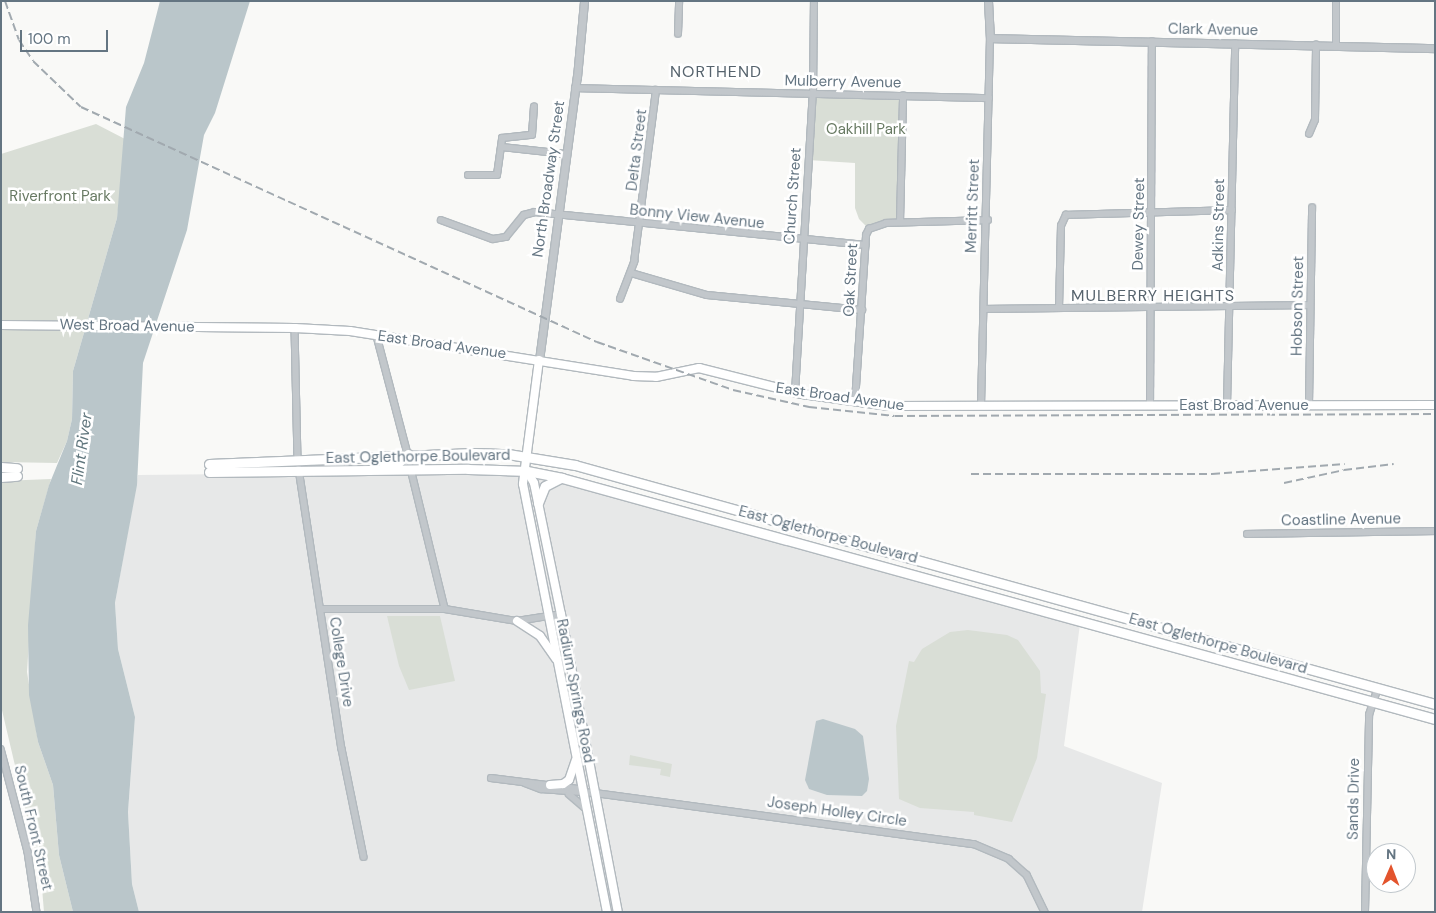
<!DOCTYPE html>
<html>
<head>
<meta charset="utf-8">
<style>
  body { margin:0 }
  #map { position:relative; width:1436px; height:913px; overflow:hidden; background:#f9f9f7; font-family:"DM Sans",sans-serif }
  div>[style] { position:absolute }
  [style*='--x'] { left:calc(var(--x)*1px); top:calc(var(--y)*1px); width:calc(var(--w)*1px); rotate:calc(var(--a)*1deg) }
  .built>* { inset:0; background:#e7e8e8 }
  .green>* { inset:0; background:#d9ded6 }
  .water>* { inset:0; background:#bac6ca }
  .roads { filter:drop-shadow(1px 0 #b2b9be) drop-shadow(-1px 0 #b2b9be) drop-shadow(0 1px #b2b9be) drop-shadow(0 -1px #b2b9be) }
  .minor>* { height:5.5px; margin:-2.75px; padding:0 2.75px; transform-origin:2.75px; border-radius:2.75px; background:#c2c7cb }
  .tertiary>* { height:7px; margin:-3.5px; padding:0 3.5px; transform-origin:3.5px; border-radius:3.5px; background:#c2c7cb }
  .secondary>* { height:8px; margin:-4px; padding:0 4px; transform-origin:4px; border-radius:4px; background:#fff }
  .primary>* { height:9px; margin:-4.5px; padding:0 4.5px; transform-origin:4.5px; border-radius:4.5px; background:#fff }
  .rail>* { height:2px; margin-top:-1px; transform-origin:0; background:repeating-linear-gradient(90deg,#a1a9af 0 8px,transparent 0 12px) }
  span { translate:-50% -50%; white-space:nowrap; text-align:center; line-height:1.15; -webkit-text-stroke:5px #fff; paint-order:stroke }
  .street-label { font-size:15px; color:#647582 }
  .park-label { font-size:15px; color:#687a63 }
  .neighbourhood-label { font-size:16px; color:#56636d; letter-spacing:1px }
  .water-label { font-size:16px; color:#5f757c; font-style:italic }
  .frame { position:absolute; inset:0; border:2px solid #647582; pointer-events:none }
  .north { position:absolute; left:1366px; top:843px; width:50px; height:50px; box-sizing:border-box; background:#fff; border:1px solid #c1c8cd; border-radius:50%; rotate:1deg; font-size:14px; font-weight:700; line-height:20px; text-align:center; color:#647582 }
  .north::after { content:''; display:block; margin:auto; width:18px; height:22px; background:#e3542d; clip-path:polygon(50% 0,100% 100%,50% 72%,0 100%) }
  .scale { position:absolute; left:20px; top:30px; width:88px; height:22px; box-sizing:border-box; border:2px solid #647582; border-top:0; padding-left:6px; font-size:15px; line-height:18px; white-space:nowrap; color:#647582; -webkit-text-stroke:4px #fff; paint-order:stroke }
</style>
</head>
<body>
<div id="map">
  <div class="built">
    <div style="clip-path:polygon(432px 472px,536px 475px,1080px 624px,1064px 746px,1162px 783px,1142px 912px,139px 912px,132px 884px,128px 812px,135px 717px,118px 649px,115px 603px,138px 475px)"></div>
  </div>
  <div class="green">
    <div style="clip-path:polygon(813px 94px,903px 97px,899px 220px,876px 223px,868px 228px,859px 219px,855px 208px,855px 163px,808px 160px)"></div>
    <div style="clip-path:polygon(96px 124px,125px 139px,125px 152px,117px 218px,73px 371px,72px 419px,67px 441px,57px 463px,1px 462px,1px 154px)"></div>
    <div style="clip-path:polygon(51px 479px,36px 531px,27px 672px,38px 742px,53px 785px,59px 855px,73px 912px,44px 912px,41px 876px,1px 706px,1px 481px)"></div>
    <div style="clip-path:polygon(387px 616px,440px 616px,455px 681px,409px 690px,399px 666px)"></div>
    <div style="clip-path:polygon(968px 630px,1007px 635px,1018px 640px,1040px 671px,1041px 693px,1046px 694px,1037px 758px,1012px 822px,974px 815px,974px 812px,920px 808px,899px 799px,896px 726px,909px 661px,914px 662px,922px 649px,950px 632px)"></div>
    <div style="clip-path:polygon(630px 755px,672px 764px,670px 777px,660px 775px,661px 769px,629px 765px)"></div>
  </div>
  <div class="water">
    <div style="clip-path:polygon(160px 1px,250px 1px,215px 113px,204px 135px,187px 230px,143px 363px,137px 485px,115px 603px,118px 649px,135px 717px,128px 812px,132px 884px,139px 912px,73px 912px,59px 855px,53px 785px,38px 742px,29px 695px,28px 625px,36px 531px,49px 485px,67px 441px,72px 419px,73px 371px,117px 218px,126px 107px,144px 63px)"></div>
    <div style="clip-path:polygon(823px 719px,855px 729px,863px 736px,869px 779px,867px 791px,862px 796px,827px 795px,809px 789px,805px 780px,816px 721px)"></div>
  </div>
  <div class="roads">
    <div class="minor">
      <div style="--x:678;--y:34;--w:33;--a:-88"></div>
      <div style="--x:1336;--y:46;--w:45;--a:-90"></div>
      <div style="--x:575;--y:88;--w:414;--a:1.4"></div>
      <div style="--x:1309;--y:134;--w:15;--a:-67"></div>
      <div style="--x:1315;--y:120;--w:75;--a:-89.2"></div>
      <div style="--x:502;--y:147;--w:64;--a:6.2"></div>
      <div style="--x:468;--y:175;--w:29;--a:0"></div>
      <div style="--x:497;--y:175;--w:37;--a:-82"></div>
      <div style="--x:502;--y:138;--w:30;--a:-6"></div>
      <div style="--x:532;--y:135;--w:28;--a:-86"></div>
      <div style="--x:441;--y:220;--w:55;--a:20.1"></div>
      <div style="--x:493;--y:239;--w:13;--a:-9"></div>
      <div style="--x:506;--y:237;--w:28;--a:-51"></div>
      <div style="--x:524;--y:215;--w:11;--a:-15"></div>
      <div style="--x:535;--y:212;--w:332;--a:5.7"></div>
      <div style="--x:900;--y:222;--w:126;--a:-88.6"></div>
      <div style="--x:631;--y:273;--w:79;--a:16.1"></div>
      <div style="--x:707;--y:295;--w:156;--a:5.5"></div>
      <div style="--x:620;--y:299;--w:40;--a:-69"></div>
      <div style="--x:634;--y:262;--w:173;--a:-82.7"></div>
      <div style="--x:1059;--y:308;--w:82;--a:-88.6"></div>
      <div style="--x:1061;--y:226;--w:12;--a:-66"></div>
      <div style="--x:1066;--y:215;--w:166;--a:-1.7"></div>
      <div style="--x:984;--y:309;--w:326;--a:-0.7"></div>
      <div style="--x:295;--y:328;--w:131;--a:88.7"></div>
      <div style="--x:377;--y:336;--w:122;--a:75.3"></div>
      <div style="--x:795;--y:393;--w:300;--a:-86.6"></div>
      <div style="--x:813;--y:94;--w:93;--a:-89.4"></div>
      <div style="--x:855;--y:402;--w:167;--a:-86.2"></div>
      <div style="--x:866;--y:235;--w:7;--a:-63"></div>
      <div style="--x:869;--y:229;--w:18;--a:-19"></div>
      <div style="--x:886;--y:223;--w:102;--a:-1.7"></div>
      <div style="--x:1309;--y:405;--w:197;--a:-89.1"></div>
      <div style="--x:981;--y:406;--w:368;--a:-88.6"></div>
      <div style="--x:1150;--y:406;--w:364;--a:-89.7"></div>
      <div style="--x:1227;--y:406;--w:362;--a:-88.7"></div>
      <div style="--x:299;--y:469;--w:283;--a:81.3"></div>
      <div style="--x:342;--y:749;--w:110;--a:78.5"></div>
      <div style="--x:411;--y:469;--w:144;--a:76.3"></div>
      <div style="--x:1247;--y:534;--w:188;--a:-0.9"></div>
      <div style="--x:321;--y:609;--w:124;--a:0"></div>
      <div style="--x:445;--y:609;--w:73;--a:9.5"></div>
      <div style="--x:517;--y:621;--w:45;--a:-9"></div>
      <div style="--x:1;--y:749;--w:106;--a:75.3"></div>
      <div style="--x:28;--y:852;--w:61;--a:81.5"></div>
      <div style="--x:491;--y:778;--w:88;--a:7.2"></div>
      <div style="--x:525;--y:783;--w:17;--a:21"></div>
      <div style="--x:541;--y:789;--w:54;--a:4.2"></div>
      <div style="--x:595;--y:793;--w:382;--a:7.7"></div>
      <div style="--x:974;--y:844;--w:38;--a:23"></div>
      <div style="--x:1009;--y:859;--w:24;--a:42"></div>
      <div style="--x:1027;--y:875;--w:41;--a:64.1"></div>
      <div style="--x:569;--y:794;--w:23;--a:41"></div>
      <div style="--x:1365;--y:912;--w:197;--a:-88.8"></div>
      <div style="--x:1369;--y:715;--w:28;--a:-72"></div>
    </div>
    <div class="tertiary">
      <div style="--x:988;--y:1;--w:37;--a:87"></div>
      <div style="--x:990;--y:38;--w:445;--a:1.3"></div>
      <div style="--x:539;--y:360;--w:286;--a:-82.4"></div>
      <div style="--x:577;--y:77;--w:76;--a:-84.7"></div>
    </div>
    <div class="secondary">
      <div style="--x:1;--y:325;--w:294;--a:0.6"></div>
      <div style="--x:295;--y:328;--w:55;--a:3.1"></div>
      <div style="--x:350;--y:331;--w:287;--a:9"></div>
      <div style="--x:633;--y:376;--w:23;--a:2"></div>
      <div style="--x:656;--y:377;--w:44;--a:-11.8"></div>
      <div style="--x:699;--y:368;--w:106;--a:14.2"></div>
      <div style="--x:802;--y:394;--w:88;--a:7.9"></div>
      <div style="--x:889;--y:406;--w:546;--a:-0.1"></div>
      <div style="--x:539;--y:360;--w:125;--a:97.4"></div>
      <div style="--x:523;--y:484;--w:436;--a:78.9"></div>
      <div style="--x:527;--y:471;--w:14;--a:60"></div>
      <div style="--x:534;--y:483;--w:134;--a:78.4"></div>
      <div style="--x:561;--y:614;--w:303;--a:79.2"></div>
      <div style="--x:517;--y:621;--w:27;--a:33"></div>
      <div style="--x:540;--y:636;--w:28;--a:55"></div>
      <div style="--x:550;--y:785;--w:13;--a:-4"></div>
      <div style="--x:563;--y:784;--w:7;--a:-34"></div>
      <div style="--x:569;--y:780;--w:21;--a:-71"></div>
    </div>
    <div class="primary">
      <div style="--x:383;--y:463;--w:16;--a:-4"></div>
      <div style="--x:399;--y:462;--w:12;--a:-42"></div>
      <div style="--x:209;--y:464;--w:265;--a:-2.4"></div>
      <div style="--x:474;--y:453;--w:34;--a:2"></div>
      <div style="--x:508;--y:454;--w:68;--a:9.3"></div>
      <div style="--x:575;--y:465;--w:893;--a:15.53"></div>
      <div style="--x:1;--y:467;--w:16;--a:4"></div>
      <div style="--x:209;--y:472;--w:259;--a:-0.7"></div>
      <div style="--x:468;--y:469;--w:59;--a:1.9"></div>
      <div style="--x:527;--y:471;--w:36;--a:11"></div>
      <div style="--x:562;--y:478;--w:906;--a:15.43"></div>
      <div style="--x:1;--y:477;--w:16;--a:-4"></div>
      <div style="--x:538;--y:503;--w:18;--a:-68"></div>
      <div style="--x:545;--y:486;--w:18;--a:-27"></div>
    </div>
  </div>
  <div class="rail">
    <div style="--x:5;--y:1;--w:41;--a:70.3"></div>
    <div style="--x:19;--y:40;--w:25;--a:56"></div>
    <div style="--x:33;--y:61;--w:66;--a:43.8"></div>
    <div style="--x:81;--y:107;--w:567;--a:24.49"></div>
    <div style="--x:597;--y:342;--w:144;--a:19.4"></div>
    <div style="--x:733;--y:390;--w:78;--a:12.6"></div>
    <div style="--x:809;--y:407;--w:86;--a:6"></div>
    <div style="--x:895;--y:416;--w:540;--a:-0.21"></div>
    <div style="--x:971;--y:474;--w:241;--a:0"></div>
    <div style="--x:1212;--y:474;--w:133;--a:-4.3"></div>
    <div style="--x:1284;--y:483;--w:61;--a:-12.2"></div>
    <div style="--x:1344;--y:470;--w:50;--a:-6.8"></div>
  </div>
  <div class="street-label">
    <span style="left:1213px;top:30px;rotate:1deg">Clark Avenue</span>
    <span style="left:843px;top:82px;rotate:1deg">Mulberry Avenue</span>
    <span style="left:637px;top:150px;rotate:-83deg">Delta Street</span>
    <span style="left:549px;top:179px;rotate:-82deg">North Broadway Street</span>
    <span style="left:793px;top:196px;rotate:-86deg">Church Street</span>
    <span style="left:973px;top:206px;rotate:-88deg">Merritt Street</span>
    <span style="left:697px;top:217px;rotate:6deg">Bonny View Avenue</span>
    <span style="left:1139px;top:224px;rotate:-89deg">Dewey Street</span>
    <span style="left:1219px;top:225px;rotate:-89deg">Adkins Street</span>
    <span style="left:851px;top:280px;rotate:-87deg">Oak Street</span>
    <span style="left:1298px;top:306px;rotate:-89deg">Hobson Street</span>
    <span style="left:127px;top:326px;rotate:1deg">West Broad Avenue</span>
    <span style="left:442px;top:345px;rotate:8deg">East Broad Avenue</span>
    <span style="left:840px;top:397px;rotate:8deg">East Broad Avenue</span>
    <span style="left:1244px;top:406px">East Broad Avenue</span>
    <span style="left:418px;top:457px;rotate:-1deg">East Oglethorpe Boulevard</span>
    <span style="left:1341px;top:520px;rotate:-1deg">Coastline Avenue</span>
    <span style="left:828px;top:535px;rotate:15deg">East Oglethorpe Boulevard</span>
    <span style="left:1218px;top:644px;rotate:16deg">East Oglethorpe Boulevard</span>
    <span style="left:341px;top:662px;rotate:81deg">College Drive</span>
    <span style="left:575px;top:691px;rotate:79deg">Radium Springs Road</span>
    <span style="left:1354px;top:799px;rotate:-89deg">Sands Drive</span>
    <span style="left:837px;top:812px;rotate:8deg">Joseph Holley Circle</span>
    <span style="left:33px;top:828px;rotate:77deg">South Front Street</span>
  </div>
  <div class="park-label">
    <span style="left:866px;top:130px">Oakhill Park</span>
    <span style="left:60px;top:197px">Riverfront Park</span>
  </div>
  <div class="neighbourhood-label">
    <span style="left:716px;top:72px">NORTHEND</span>
    <span style="left:1153px;top:296px">MULBERRY HEIGHTS</span>
  </div>
  <div class="water-label">
    <span style="left:82px;top:449px;rotate:-82deg">Flint River</span>
  </div>
  <div class="frame"></div>
  <div class="north">N</div>
  <div class="scale">100 m</div>
</div>
</body>
</html>
